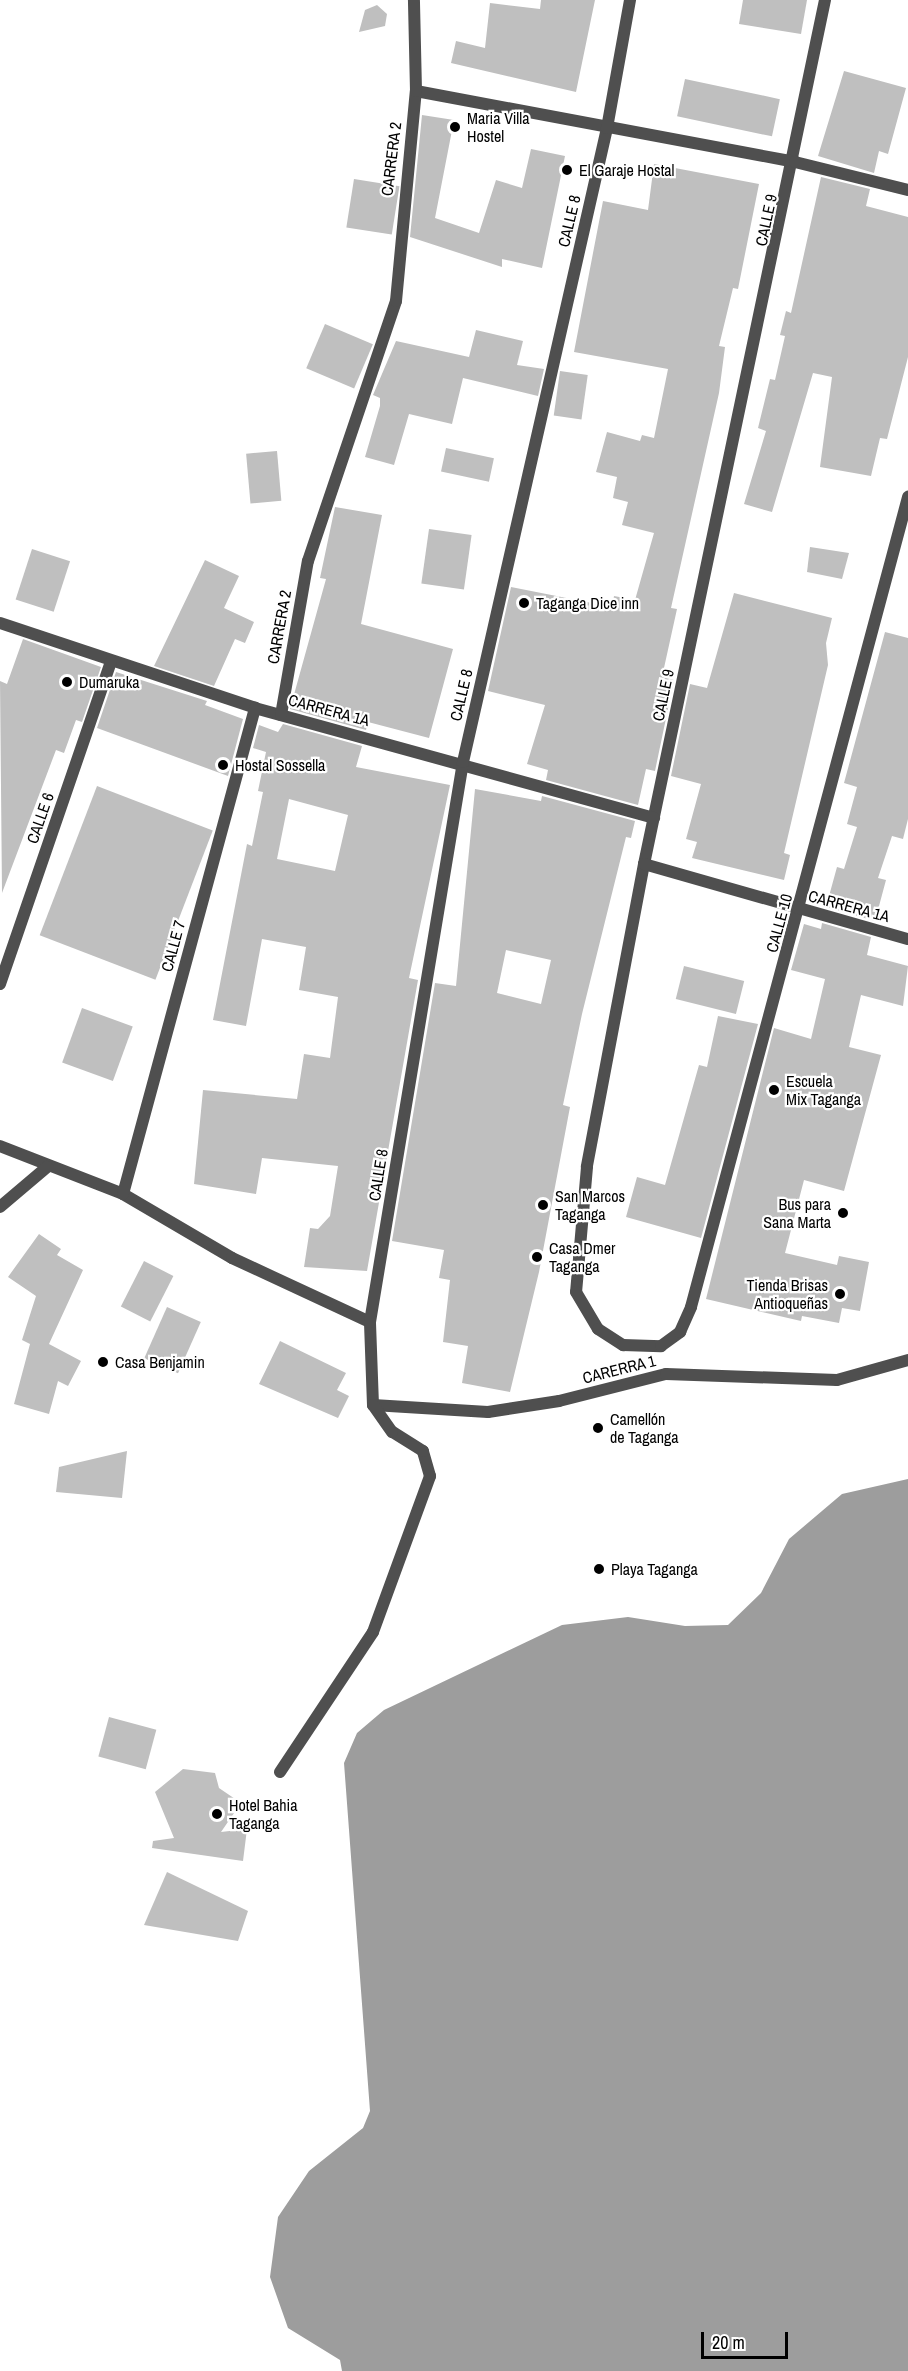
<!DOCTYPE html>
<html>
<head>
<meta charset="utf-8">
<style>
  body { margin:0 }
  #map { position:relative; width:908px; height:2371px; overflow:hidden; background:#fff; font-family:"Archivo Narrow",sans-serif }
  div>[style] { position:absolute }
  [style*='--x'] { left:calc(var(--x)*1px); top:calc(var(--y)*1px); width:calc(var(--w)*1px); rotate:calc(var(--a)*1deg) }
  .water>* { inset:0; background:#9d9d9d }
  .building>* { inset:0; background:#bfbfbf; transform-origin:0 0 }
  .street>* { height:12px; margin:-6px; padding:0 6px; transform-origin:6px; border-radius:6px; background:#4f4f4f }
  .dots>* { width:16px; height:16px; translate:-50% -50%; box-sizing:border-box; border:3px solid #fff; border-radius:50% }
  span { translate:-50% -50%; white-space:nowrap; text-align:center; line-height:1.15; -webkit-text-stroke:4.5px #fff; paint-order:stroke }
  .poi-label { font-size:16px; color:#000 }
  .left { translate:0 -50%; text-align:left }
  .right { translate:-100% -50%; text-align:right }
  .street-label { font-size:16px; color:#000 }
  .scale { position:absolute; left:701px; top:2332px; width:87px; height:27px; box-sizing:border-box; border:3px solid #000; border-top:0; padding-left:8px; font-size:18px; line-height:21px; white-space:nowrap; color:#000; -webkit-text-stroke:4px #fff; paint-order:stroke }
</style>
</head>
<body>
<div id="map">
  <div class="water">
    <div style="clip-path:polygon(908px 1479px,908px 2371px,342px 2371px,340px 2360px,288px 2328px,270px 2277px,278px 2217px,309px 2171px,363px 2128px,370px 2111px,344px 1763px,357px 1733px,384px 1710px,562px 1625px,628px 1617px,685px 1626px,728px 1625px,761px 1593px,789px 1539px,842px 1494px)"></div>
  </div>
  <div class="building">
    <div style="clip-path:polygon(541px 0,595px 0,576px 92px,451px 63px,456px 41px,485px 48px,490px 3px,540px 9px)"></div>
    <div style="clip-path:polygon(743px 0,807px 0,801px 34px,739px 24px)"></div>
    <div style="clip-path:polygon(377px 5px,387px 14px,385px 26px,359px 32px,365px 10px)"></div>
    <div style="clip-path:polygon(844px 71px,906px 88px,888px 154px,879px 151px,874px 173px,818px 156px)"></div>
    <div style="left:685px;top:79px;width:97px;height:38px;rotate:12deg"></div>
    <div style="clip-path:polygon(422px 115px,454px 120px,435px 218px,479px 233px,496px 180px,522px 188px,531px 149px,565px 156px,542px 268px,502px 259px,502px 267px,410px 237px)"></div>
    <div style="clip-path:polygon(654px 164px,759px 184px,738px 289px,733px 288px,719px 346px,725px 347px,719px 393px,671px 608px,677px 609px,662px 677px,674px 680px,655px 771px,646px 769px,638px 805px,546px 780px,548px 770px,527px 764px,545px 705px,488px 691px,511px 587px,612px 607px,614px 596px,635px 600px,654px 533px,622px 525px,628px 502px,613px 498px,617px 477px,596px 472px,607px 432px,640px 441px,642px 435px,654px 438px,668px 369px,574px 352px,603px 201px,648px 210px)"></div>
    <div style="clip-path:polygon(821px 177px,870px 189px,866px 206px,908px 217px,908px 357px,887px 439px,880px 438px,871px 476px,820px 467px,832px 377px,813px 373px,772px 512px,744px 504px,766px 431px,758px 428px,770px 379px,775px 380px,785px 336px,780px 335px,786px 311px,791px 313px)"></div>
    <div style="left:354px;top:179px;width:46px;height:49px;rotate:9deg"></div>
    <div style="left:325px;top:324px;width:52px;height:48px;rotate:23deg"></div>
    <div style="clip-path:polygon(476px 330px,523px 341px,517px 365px,544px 369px,538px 396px,463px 378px,452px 424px,409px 414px,394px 465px,365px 457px,380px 406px,380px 398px,373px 395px,396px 341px,469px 357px)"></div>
    <div style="left:560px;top:371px;width:28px;height:45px;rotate:8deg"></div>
    <div style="left:446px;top:448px;width:49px;height:24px;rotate:12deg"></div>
    <div style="left:277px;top:451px;width:50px;height:31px;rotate:85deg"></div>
    <div style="clip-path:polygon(335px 507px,382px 515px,361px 624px,453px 649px,429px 738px,368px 722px,366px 730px,290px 709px,326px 579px,320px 578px)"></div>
    <div style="left:429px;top:529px;width:43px;height:55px;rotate:8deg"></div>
    <div style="clip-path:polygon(810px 547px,849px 553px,842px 579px,807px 572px)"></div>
    <div style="left:32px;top:549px;width:40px;height:53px;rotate:18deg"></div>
    <div style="clip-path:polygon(205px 560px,239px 576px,224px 608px,254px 622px,245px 643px,235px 639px,214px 686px,154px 666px)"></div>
    <div style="clip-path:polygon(734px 593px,832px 618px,826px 643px,828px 665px,784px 853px,790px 855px,784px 880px,692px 858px,697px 842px,686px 839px,701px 784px,671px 776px,690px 684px,707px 688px)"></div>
    <div style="clip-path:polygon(885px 632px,908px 638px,908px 819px,903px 839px,892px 836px,878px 878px,886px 880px,875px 921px,826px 907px,837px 867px,844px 869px,857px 827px,847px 824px,857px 787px,844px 783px)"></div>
    <div style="clip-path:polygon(23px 639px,101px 667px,82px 722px,76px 720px,64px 753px,56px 750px,2px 893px,0 681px,7px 684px)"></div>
    <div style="clip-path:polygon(116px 672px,207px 701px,205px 705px,243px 719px,228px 776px,97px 728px)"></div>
    <div style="clip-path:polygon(evenodd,283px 724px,362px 746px,356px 767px,450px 785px,409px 978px,418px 980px,367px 1271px,304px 1267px,310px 1228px,318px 1229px,330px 1216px,338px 1166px,262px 1158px,256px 1194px,194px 1184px,203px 1090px,297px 1099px,304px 1054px,330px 1058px,338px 997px,299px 990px,306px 947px,262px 939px,246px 1026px,213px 1020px,247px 844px,252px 846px,263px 792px,258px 791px,266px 752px,253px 748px,259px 725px,278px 732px,283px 724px,289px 799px,348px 815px,335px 871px,277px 859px,289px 799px)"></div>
    <div style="left:97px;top:786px;width:124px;height:160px;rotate:21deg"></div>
    <div style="clip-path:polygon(evenodd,475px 789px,541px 801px,542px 796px,635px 821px,631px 838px,626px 837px,582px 1014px,563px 1105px,570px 1107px,539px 1272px,510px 1392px,462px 1383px,468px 1346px,443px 1342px,450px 1280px,439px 1278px,444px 1250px,392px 1241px,435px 983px,456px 986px,475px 789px,506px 950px,551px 960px,541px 1004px,497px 993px,506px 950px)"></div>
    <div style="clip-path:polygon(822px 923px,871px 937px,867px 955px,908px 966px,903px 1006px,861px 995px,849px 1047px,881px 1055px,844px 1191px,804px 1180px,785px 1253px,837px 1265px,839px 1256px,869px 1262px,860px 1311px,842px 1308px,839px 1323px,802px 1316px,801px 1321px,706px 1299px,774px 1028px,811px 1039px,825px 979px,791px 970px,804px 924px,821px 929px)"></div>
    <div style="left:684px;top:966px;width:62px;height:34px;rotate:14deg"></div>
    <div style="left:82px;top:1008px;width:54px;height:58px;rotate:20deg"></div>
    <div style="clip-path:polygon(718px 1016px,758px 1024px,701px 1238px,626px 1217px,637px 1177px,665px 1185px,699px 1065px,707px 1067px)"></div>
    <div style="clip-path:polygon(39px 1234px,61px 1249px,57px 1255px,83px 1270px,49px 1344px,81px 1361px,68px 1386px,58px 1381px,49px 1414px,14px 1404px,30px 1344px,22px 1340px,36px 1296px,8px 1277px)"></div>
    <div style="left:144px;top:1261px;width:33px;height:51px;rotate:27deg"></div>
    <div style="left:167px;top:1307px;width:37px;height:56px;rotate:24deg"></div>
    <div style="clip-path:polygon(280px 1341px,346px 1373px,337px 1390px,349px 1396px,338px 1418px,259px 1384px)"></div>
    <div style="clip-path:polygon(127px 1451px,122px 1498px,56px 1492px,59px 1467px)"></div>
    <div style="left:109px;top:1717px;width:49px;height:41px;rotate:15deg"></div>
    <div style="clip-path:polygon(183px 1769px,215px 1773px,219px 1788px,241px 1803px,221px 1832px,247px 1829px,243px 1861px,152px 1848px,153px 1841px,174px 1838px,155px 1792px)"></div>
    <div style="clip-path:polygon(167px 1872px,248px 1911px,238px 1941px,144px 1925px)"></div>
  </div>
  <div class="street">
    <div style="--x:825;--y:0;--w:883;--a:101.83"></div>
    <div style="--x:644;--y:864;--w:308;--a:100.7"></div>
    <div style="--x:587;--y:1167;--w:125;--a:95"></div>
    <div style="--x:576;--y:1292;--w:43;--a:59.3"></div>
    <div style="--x:598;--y:1329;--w:30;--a:33"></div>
    <div style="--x:623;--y:1345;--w:38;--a:2"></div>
    <div style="--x:661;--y:1346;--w:24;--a:-36"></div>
    <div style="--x:680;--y:1332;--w:27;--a:-66"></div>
    <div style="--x:691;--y:1307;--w:839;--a:-75"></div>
    <div style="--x:416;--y:91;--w:386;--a:10.6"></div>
    <div style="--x:795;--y:162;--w:116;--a:13.9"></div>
    <div style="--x:0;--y:623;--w:269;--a:18.4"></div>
    <div style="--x:255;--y:708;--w:414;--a:15.4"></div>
    <div style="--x:281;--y:715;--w:156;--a:-80.1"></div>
    <div style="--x:308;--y:561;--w:274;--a:-71.3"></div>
    <div style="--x:396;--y:301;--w:211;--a:-84.6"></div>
    <div style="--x:416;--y:91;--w:91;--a:-91.3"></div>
    <div style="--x:644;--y:864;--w:274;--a:15.9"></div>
    <div style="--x:0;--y:984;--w:341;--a:-71"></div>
    <div style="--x:0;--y:1146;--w:132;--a:21.3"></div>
    <div style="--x:123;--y:1194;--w:126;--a:30.4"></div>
    <div style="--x:232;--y:1258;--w:152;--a:24.9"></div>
    <div style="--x:123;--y:1194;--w:504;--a:-74.8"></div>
    <div style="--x:0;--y:1207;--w:62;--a:-40.4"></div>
    <div style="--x:373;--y:1405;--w:83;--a:-92.1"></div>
    <div style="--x:370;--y:1322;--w:568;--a:-80.57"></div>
    <div style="--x:463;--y:762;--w:650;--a:-77.2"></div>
    <div style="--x:607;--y:128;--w:130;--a:-79.8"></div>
    <div style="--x:373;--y:1405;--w:115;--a:3.5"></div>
    <div style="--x:488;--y:1412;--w:72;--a:-8.8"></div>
    <div style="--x:559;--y:1401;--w:110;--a:-14.2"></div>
    <div style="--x:666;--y:1374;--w:171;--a:2"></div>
    <div style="--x:837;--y:1380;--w:74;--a:-15.7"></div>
    <div style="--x:280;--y:1772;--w:168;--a:-56.4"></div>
    <div style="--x:373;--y:1632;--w:166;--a:-69.9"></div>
    <div style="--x:430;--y:1476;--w:26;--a:-106"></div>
    <div style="--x:423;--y:1451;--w:36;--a:-148"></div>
    <div style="--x:392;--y:1432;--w:33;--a:-125"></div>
  </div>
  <div class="dots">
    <div style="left:455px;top:127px;background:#000"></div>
    <div style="left:567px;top:170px;background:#000"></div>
    <div style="left:524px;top:603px;background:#000"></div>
    <div style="left:67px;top:682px;background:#000"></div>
    <div style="left:223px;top:765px;background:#000"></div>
    <div style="left:774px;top:1090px;background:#000"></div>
    <div style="left:543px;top:1205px;background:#000"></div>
    <div style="left:843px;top:1213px;background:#000"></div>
    <div style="left:537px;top:1257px;background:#000"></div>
    <div style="left:840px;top:1294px;background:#000"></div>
    <div style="left:103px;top:1362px;background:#000"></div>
    <div style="left:598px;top:1428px;background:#000"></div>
    <div style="left:599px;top:1569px;background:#000"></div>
    <div style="left:217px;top:1814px;background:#000"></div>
  </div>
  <div class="poi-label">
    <span class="left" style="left:467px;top:127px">Maria Villa<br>Hostel</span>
    <span class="left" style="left:579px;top:170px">El Garaje Hostal</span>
    <span class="left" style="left:536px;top:603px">Taganga Dice inn</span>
    <span class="left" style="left:79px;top:682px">Dumaruka</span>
    <span class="left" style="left:235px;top:765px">Hostal Sossella</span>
    <span class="left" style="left:786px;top:1090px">Escuela<br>Mix Taganga</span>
    <span class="left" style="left:555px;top:1205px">San Marcos<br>Taganga</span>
    <span class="right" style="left:831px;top:1213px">Bus para<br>Sana Marta</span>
    <span class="left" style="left:549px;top:1257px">Casa Dmer<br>Taganga</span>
    <span class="right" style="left:828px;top:1294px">Tienda Brisas<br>Antioqueñas</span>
    <span class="left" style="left:115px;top:1362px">Casa Benjamin</span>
    <span class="left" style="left:610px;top:1428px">Camellón<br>de Taganga</span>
    <span class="left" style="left:611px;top:1569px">Playa Taganga</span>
    <span class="left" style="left:229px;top:1814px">Hotel Bahia<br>Taganga</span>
  </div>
  <div class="street-label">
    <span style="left:391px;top:159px;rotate:-83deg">CARRERA 2</span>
    <span style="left:766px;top:220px;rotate:-78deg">CALLE 9</span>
    <span style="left:569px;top:221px;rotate:-77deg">CALLE 8</span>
    <span style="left:279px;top:627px;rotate:-80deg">CARRERA 2</span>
    <span style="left:461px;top:695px;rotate:-77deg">CALLE 8</span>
    <span style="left:663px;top:695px;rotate:-78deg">CALLE 9</span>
    <span style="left:329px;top:710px;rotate:15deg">CARRERA 1A</span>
    <span style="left:40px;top:818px;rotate:-71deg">CALLE 6</span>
    <span style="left:849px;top:906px;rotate:15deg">CARRERA 1A</span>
    <span style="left:779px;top:923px;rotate:-75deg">CALLE 10</span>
    <span style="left:173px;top:946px;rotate:-75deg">CALLE 7</span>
    <span style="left:378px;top:1175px;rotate:-81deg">CALLE 8</span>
    <span style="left:619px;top:1369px;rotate:-14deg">CARERRA 1</span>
  </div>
  <div class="scale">20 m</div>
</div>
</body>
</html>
